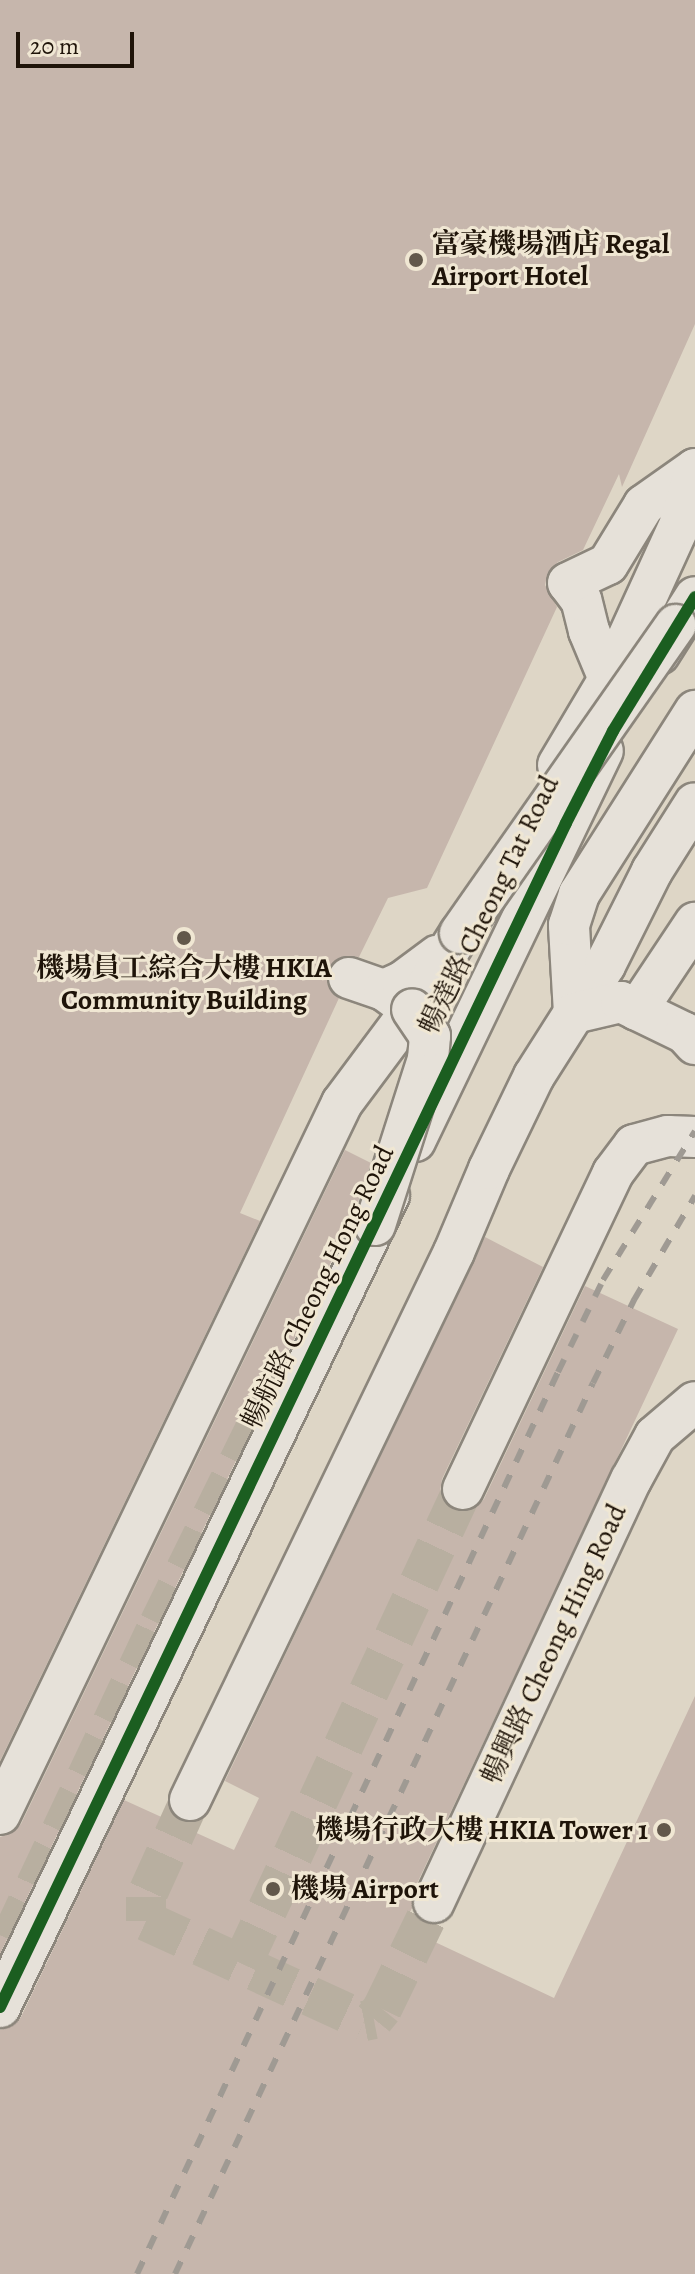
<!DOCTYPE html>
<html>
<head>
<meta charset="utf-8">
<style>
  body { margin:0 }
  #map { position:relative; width:695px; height:2274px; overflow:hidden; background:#ded6c6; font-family:Alegreya,"Noto Serif TC",serif }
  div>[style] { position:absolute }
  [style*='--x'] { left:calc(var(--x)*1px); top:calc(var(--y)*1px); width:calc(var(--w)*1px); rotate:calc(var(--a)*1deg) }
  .building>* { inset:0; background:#c6b6ac }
  .minor-tunnel>* { height:40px; margin-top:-20px; transform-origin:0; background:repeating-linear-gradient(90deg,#b8afa0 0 40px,transparent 0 60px) }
  .roads { filter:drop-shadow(2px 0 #8c867c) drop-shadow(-2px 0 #8c867c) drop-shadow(0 2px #8c867c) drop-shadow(0 -2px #8c867c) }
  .minor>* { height:40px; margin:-20px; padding:0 20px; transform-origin:20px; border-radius:20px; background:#e6e1d9 }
  .rail>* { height:6px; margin-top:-3px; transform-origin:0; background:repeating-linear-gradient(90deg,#9f9a93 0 14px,transparent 0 28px) }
  .bridges { filter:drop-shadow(2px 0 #8c867c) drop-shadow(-2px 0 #8c867c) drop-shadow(0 2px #8c867c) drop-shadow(0 -2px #8c867c) }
  .minor-bridge>* { height:40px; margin:-20px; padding:0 20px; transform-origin:20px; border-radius:20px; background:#e6e1d9 }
  .cycleway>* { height:12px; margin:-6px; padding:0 6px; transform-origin:6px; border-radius:6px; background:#1b5e20 }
  .dots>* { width:22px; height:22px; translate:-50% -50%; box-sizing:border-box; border:4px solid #f0e7d3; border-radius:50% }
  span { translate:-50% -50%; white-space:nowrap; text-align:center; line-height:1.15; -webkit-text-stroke:6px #f0e7d3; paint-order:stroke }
  .poi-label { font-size:28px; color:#1f1409; font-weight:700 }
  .left { translate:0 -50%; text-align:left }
  .right { translate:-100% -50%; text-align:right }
  .street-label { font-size:28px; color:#1f1409 }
  .scale { position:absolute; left:16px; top:32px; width:118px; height:36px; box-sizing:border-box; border:4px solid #1f1409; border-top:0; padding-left:10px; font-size:24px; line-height:28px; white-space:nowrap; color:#1f1409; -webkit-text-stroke:6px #f0e7d3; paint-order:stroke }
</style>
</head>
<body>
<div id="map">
  <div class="building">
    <div style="clip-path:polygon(0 0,695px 0,695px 324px,622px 487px,619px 474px,583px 550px,558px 562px,548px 572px,545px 585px,557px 607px,427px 888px,388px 898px,359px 957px,344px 956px,328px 970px,327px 983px,339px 998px,240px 1213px,260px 1221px,0 1761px)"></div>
    <div style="clip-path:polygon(345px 1150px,371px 1163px,354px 1214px,0 1954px,0 1837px,12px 1833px,21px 1824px)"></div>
    <div style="clip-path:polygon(485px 1237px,543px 1267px,442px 1479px,440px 1492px,452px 1509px,466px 1512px,477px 1507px,484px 1499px,585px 1286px,678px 1329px,413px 1892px,412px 1908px,403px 1927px,554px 1998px,695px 1696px,695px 2274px,0 2274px,0 2030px,12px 2026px,21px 2017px,124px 1800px,234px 1850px,259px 1798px,225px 1781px)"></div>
  </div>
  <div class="minor-tunnel">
    <div style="--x:190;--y:1800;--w:107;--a:114.4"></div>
    <div style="--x:146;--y:1897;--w:24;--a:90"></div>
    <div style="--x:146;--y:1921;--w:240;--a:24.6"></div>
    <div style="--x:364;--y:2021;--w:10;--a:-11"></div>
    <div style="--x:374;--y:2019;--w:13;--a:-51"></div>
    <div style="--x:382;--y:2009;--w:119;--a:-64.1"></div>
    <div style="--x:10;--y:1940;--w:349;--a:-64.8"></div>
    <div style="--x:159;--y:1624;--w:274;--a:-63.8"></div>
    <div style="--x:242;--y:1964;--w:524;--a:-65.05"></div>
  </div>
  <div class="roads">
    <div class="minor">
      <div style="--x:659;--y:654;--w:67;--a:-57.7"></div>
      <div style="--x:609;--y:679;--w:52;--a:-112.6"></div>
      <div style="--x:589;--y:631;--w:32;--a:-104"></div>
      <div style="--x:581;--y:600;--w:21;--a:-127"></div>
      <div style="--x:568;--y:583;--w:44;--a:-25.4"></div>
      <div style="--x:608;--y:564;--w:69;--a:-58.6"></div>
      <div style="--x:644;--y:505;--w:62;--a:-35.2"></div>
      <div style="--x:558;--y:765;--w:100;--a:-59.3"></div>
      <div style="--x:609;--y:679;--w:170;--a:-65.4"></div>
      <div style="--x:680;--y:524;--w:57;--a:-74.7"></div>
      <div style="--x:349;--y:978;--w:37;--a:19"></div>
      <div style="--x:384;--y:990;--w:26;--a:36"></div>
      <div style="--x:384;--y:990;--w:20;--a:-24"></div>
      <div style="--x:402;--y:982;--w:44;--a:-36.6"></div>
      <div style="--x:637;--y:1010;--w:105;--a:-56.3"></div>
      <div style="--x:574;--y:1013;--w:88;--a:-93.3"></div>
      <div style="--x:569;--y:925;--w:33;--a:-72"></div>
      <div style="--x:579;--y:894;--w:217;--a:-57.6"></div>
      <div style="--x:574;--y:1013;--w:57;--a:-57.1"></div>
      <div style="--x:605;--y:965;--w:105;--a:-63.4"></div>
      <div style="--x:652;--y:871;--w:80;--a:-57.7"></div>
      <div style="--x:415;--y:1141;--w:433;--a:-64.3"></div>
      <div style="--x:463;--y:1489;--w:350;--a:-64.6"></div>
      <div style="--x:613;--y:1173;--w:35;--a:-53"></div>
      <div style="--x:634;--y:1145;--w:35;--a:-15"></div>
      <div style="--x:668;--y:1136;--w:27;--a:2"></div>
      <div style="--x:190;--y:1800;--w:608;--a:-64.28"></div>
      <div style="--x:454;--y:1252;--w:90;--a:-67.1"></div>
      <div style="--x:489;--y:1169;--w:103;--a:-64.2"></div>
      <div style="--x:534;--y:1076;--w:75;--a:-57.6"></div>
      <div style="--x:574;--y:1013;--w:48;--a:-13.2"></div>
      <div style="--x:621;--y:1002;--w:71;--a:25.8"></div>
      <div style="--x:685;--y:1033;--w:15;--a:48"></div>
      <div style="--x:0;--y:1814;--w:789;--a:-64.31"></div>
      <div style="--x:342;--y:1103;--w:117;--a:-53.3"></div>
      <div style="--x:412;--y:1009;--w:90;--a:-57.7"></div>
      <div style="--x:434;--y:1902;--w:466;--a:-65"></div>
      <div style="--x:631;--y:1480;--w:50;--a:-61.4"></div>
      <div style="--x:655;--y:1436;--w:52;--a:-40.4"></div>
      <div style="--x:0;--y:2007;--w:900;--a:-64.4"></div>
    </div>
  </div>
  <div class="rail">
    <div style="--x:137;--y:2274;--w:995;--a:-64.98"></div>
    <div style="--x:558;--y:1372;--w:102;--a:-63.9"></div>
    <div style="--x:603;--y:1280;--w:175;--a:-58.3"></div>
    <div style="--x:175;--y:2274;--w:984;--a:-64.87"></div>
    <div style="--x:593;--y:1383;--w:93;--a:-63.7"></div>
    <div style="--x:634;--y:1300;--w:121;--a:-59.6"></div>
  </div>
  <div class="bridges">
    <div class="minor-bridge">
      <div style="--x:460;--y:933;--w:376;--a:-55"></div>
      <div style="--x:375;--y:1225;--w:174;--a:-72.3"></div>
      <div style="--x:428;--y:1059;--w:23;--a:-85"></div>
      <div style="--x:430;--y:1036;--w:32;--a:-124"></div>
    </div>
  </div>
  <div class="cycleway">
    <div style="--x:0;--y:2007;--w:1312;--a:-64.45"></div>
    <div style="--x:566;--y:823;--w:103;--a:-62.9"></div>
    <div style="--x:613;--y:731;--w:157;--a:-58.5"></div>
  </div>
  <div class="dots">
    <div style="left:416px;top:260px;background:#62584b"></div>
    <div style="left:184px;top:938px;background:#62584b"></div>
    <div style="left:664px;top:1830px;background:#62584b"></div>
    <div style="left:273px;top:1889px;background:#62584b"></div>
  </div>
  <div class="poi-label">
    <span class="left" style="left:432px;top:260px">富豪機場酒店 Regal<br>Airport Hotel</span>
    <span style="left:184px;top:984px">機場員工綜合大樓 HKIA<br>Community Building</span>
    <span class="right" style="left:648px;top:1830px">機場行政大樓 HKIA Tower 1</span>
    <span class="left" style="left:291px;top:1889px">機場 Airport</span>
  </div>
  <div class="street-label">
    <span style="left:489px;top:905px;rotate:-64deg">暢達路 Cheong Tat Road</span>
    <span style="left:318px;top:1287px;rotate:-64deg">暢航路 Cheong Hong Road</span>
    <span style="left:554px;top:1644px;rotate:-65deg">暢興路 Cheong Hing Road</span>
  </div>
  <div class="scale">20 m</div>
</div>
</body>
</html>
